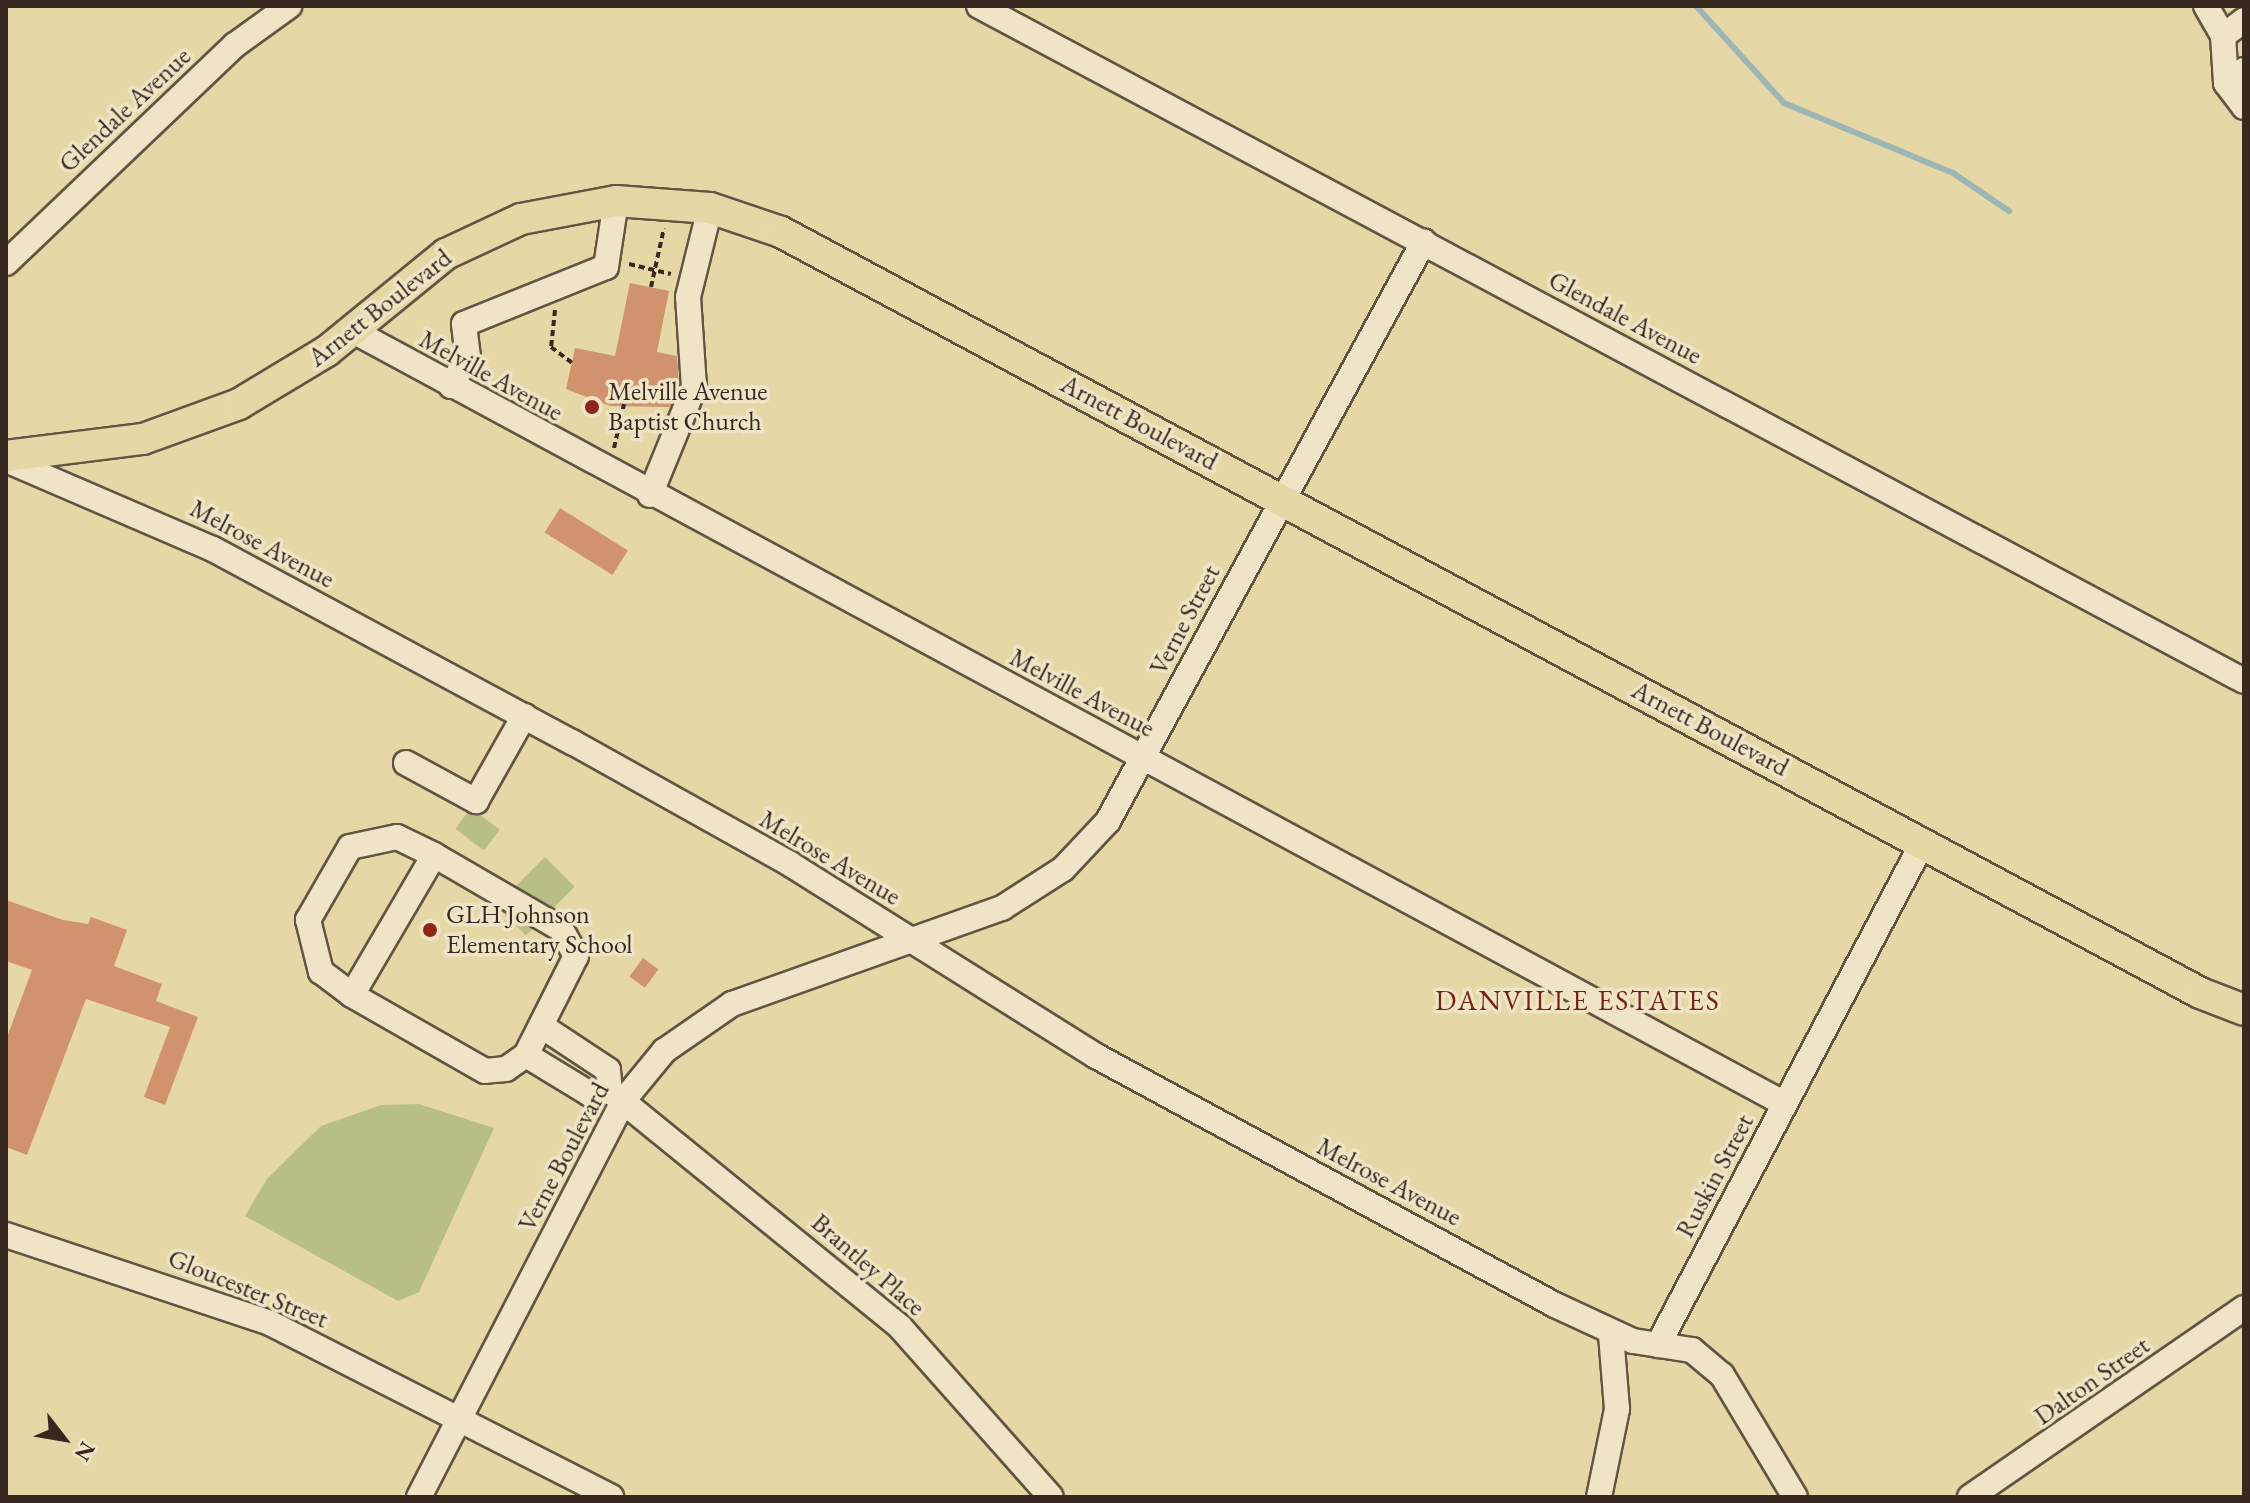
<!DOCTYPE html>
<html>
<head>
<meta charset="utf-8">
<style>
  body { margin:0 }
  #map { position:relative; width:2250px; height:1503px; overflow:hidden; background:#e6d7a7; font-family:"EB Garamond",serif }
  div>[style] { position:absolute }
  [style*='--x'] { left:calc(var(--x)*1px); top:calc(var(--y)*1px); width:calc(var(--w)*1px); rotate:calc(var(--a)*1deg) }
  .green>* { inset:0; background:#b7be86; transform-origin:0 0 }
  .stream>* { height:6px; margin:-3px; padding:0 3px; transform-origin:3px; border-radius:3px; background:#9cb6b4 }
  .building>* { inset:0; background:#d1936d; transform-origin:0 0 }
  .path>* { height:4px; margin-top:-2px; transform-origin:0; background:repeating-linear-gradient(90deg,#372820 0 6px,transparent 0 10px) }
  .roads { filter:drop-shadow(2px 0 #635442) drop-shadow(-2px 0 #635442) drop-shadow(0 2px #635442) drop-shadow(0 -2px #635442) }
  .minor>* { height:24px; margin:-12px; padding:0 12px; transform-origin:12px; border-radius:12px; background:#efe5c6 }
  .major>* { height:30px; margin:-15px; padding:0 15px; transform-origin:15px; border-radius:15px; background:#e6d7a7 }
  .dots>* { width:22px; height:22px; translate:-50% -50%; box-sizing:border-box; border:4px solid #efe5c6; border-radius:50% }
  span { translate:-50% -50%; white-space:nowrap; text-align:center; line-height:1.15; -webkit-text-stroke:7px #efe5c6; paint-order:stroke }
  .street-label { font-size:26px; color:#372820 }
  .poi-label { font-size:26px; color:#372820 }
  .left { translate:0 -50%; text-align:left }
  .neighbourhood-label { font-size:28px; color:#7a1f14; letter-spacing:2px }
  .frame { position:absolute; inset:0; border:8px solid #372820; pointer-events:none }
  .north { position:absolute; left:24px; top:1399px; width:80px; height:80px; -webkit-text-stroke:6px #efe5c6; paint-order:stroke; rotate:121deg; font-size:22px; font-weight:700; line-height:32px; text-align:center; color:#372820 }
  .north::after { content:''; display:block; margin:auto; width:28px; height:36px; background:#372820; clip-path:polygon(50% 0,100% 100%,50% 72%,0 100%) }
</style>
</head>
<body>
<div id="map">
  <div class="green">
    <div style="left:471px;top:808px;width:36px;height:26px;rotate:37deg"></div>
    <div style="left:545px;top:857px;width:42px;height:69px;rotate:45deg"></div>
    <div style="clip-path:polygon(419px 1104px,494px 1128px,419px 1292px,398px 1301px,245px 1216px,267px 1179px,321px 1126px,381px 1105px)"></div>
  </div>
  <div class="stream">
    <div style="--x:1696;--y:6;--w:131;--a:47.8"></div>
    <div style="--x:1784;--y:103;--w:183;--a:22.5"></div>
    <div style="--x:1953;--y:173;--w:68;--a:34.2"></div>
  </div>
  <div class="building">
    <div style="clip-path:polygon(630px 283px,669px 291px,657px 352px,677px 356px,679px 385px,670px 407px,610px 406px,566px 389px,575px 348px,615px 356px)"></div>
    <div style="left:560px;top:508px;width:80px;height:29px;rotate:32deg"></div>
    <div style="clip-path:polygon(6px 900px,63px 920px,88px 924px,91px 917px,127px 930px,114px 966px,162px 984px,156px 1001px,198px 1017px,165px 1105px,144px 1097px,170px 1027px,86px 999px,27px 1155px,6px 1147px,6px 1040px,32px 970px,6px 961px)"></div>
    <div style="left:643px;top:958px;width:19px;height:23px;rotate:36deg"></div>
  </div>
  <div class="path">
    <div style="--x:629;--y:264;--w:43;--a:13.4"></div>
    <div style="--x:651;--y:287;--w:60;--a:-77.6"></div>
    <div style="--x:555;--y:310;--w:37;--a:96"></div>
    <div style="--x:551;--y:347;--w:26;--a:37"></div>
    <div style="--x:614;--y:448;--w:45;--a:-77.2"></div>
  </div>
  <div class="roads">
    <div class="minor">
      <div style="--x:979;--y:6;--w:1434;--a:28.08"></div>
      <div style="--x:2206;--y:6;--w:34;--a:60"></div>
      <div style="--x:2223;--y:36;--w:26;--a:-37"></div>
      <div style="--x:2223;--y:36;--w:47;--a:86.3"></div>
      <div style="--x:2244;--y:70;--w:22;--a:144"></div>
      <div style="--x:2226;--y:83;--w:30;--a:53"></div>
      <div style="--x:6;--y:263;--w:316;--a:-43.6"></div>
      <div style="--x:235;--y:45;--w:67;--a:-35.8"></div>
      <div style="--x:353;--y:331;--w:1627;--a:28.36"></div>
      <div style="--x:451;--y:386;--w:34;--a:-60"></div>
      <div style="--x:468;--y:357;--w:33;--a:-97"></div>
      <div style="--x:464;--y:324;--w:153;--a:-21.9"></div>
      <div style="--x:606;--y:267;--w:67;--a:-81.4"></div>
      <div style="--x:6;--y:460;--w:225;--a:23.3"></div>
      <div style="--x:213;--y:549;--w:408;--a:28.3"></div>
      <div style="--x:572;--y:742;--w:250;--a:29.2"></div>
      <div style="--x:790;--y:864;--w:361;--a:32.1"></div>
      <div style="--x:1096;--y:1056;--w:522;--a:28.48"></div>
      <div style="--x:1555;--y:1305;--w:86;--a:24.8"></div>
      <div style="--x:1633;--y:1341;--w:60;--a:8.7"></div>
      <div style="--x:1692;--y:1350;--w:39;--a:40"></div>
      <div style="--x:1722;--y:1375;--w:142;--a:59.1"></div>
      <div style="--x:650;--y:495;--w:117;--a:-67.8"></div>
      <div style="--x:694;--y:387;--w:90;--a:-93.8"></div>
      <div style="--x:688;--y:297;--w:92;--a:-76.1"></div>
      <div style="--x:406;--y:763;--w:80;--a:28.5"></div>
      <div style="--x:476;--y:801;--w:98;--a:-60.5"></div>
      <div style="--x:434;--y:855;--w:147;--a:30.2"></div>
      <div style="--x:561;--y:929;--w:31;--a:61"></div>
      <div style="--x:576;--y:956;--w:111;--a:116.8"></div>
      <div style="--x:526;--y:1055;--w:24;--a:145"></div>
      <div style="--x:506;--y:1069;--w:21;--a:175"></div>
      <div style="--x:485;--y:1071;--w:153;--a:-150.3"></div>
      <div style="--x:352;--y:995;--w:162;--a:-59.6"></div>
      <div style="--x:352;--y:995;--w:39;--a:-143"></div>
      <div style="--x:321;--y:972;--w:54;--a:-104"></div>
      <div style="--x:308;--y:920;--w:84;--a:-60.1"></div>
      <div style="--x:350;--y:847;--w:48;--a:-12"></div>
      <div style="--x:397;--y:837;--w:41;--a:25.9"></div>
      <div style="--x:543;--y:1027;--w:78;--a:33.5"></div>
      <div style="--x:608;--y:1070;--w:21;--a:85"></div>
      <div style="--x:610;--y:1091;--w:374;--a:39.1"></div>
      <div style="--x:900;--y:1327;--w:227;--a:48.4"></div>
      <div style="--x:526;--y:1055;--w:75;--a:31.4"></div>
      <div style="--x:590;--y:1094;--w:20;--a:-9"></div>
      <div style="--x:6;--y:1235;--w:278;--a:18.4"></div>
      <div style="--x:270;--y:1323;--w:383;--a:27"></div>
      <div style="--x:1658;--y:1345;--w:569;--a:-62.22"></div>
      <div style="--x:419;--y:1497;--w:445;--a:-62.7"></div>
      <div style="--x:623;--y:1101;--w:65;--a:-50.6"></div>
      <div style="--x:664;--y:1051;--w:83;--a:-34.7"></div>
      <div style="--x:732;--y:1004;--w:287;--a:-19.6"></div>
      <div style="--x:1002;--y:908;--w:72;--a:-32.6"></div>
      <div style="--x:1063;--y:869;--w:66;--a:-46.8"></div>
      <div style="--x:1108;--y:821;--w:660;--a:-61.42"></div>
      <div style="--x:1599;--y:1497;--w:90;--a:-78.4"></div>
      <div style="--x:1617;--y:1409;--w:75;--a:-94.6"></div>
      <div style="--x:1970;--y:1497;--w:333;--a:-34.6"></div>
    </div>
    <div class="major">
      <div style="--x:6;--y:456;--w:138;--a:-7.1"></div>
      <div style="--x:143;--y:439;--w:102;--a:-20"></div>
      <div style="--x:239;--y:404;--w:103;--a:-31.1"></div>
      <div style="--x:327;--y:351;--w:154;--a:-39.2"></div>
      <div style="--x:446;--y:254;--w:83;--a:-25"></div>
      <div style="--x:521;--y:219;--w:97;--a:-10.7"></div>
      <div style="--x:616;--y:201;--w:94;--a:4.3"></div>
      <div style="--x:710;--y:208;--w:75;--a:18.7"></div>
      <div style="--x:781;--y:232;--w:1610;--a:28.2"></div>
      <div style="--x:2200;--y:993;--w:47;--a:21.1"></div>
    </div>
  </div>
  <div class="dots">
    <div style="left:592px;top:407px;background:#8f2418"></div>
    <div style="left:430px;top:930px;background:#8f2418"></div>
  </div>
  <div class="street-label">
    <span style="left:125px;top:110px;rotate:-43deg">Glendale Avenue</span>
    <span style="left:380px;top:308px;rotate:-38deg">Arnett Boulevard</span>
    <span style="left:1625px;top:318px;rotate:28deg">Glendale Avenue</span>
    <span style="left:491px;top:376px;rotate:29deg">Melville Avenue</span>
    <span style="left:1139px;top:423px;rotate:28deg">Arnett Boulevard</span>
    <span style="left:262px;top:544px;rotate:28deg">Melrose Avenue</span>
    <span style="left:1185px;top:620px;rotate:-62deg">Verne Street</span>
    <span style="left:1082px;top:693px;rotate:28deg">Melville Avenue</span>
    <span style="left:1710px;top:729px;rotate:28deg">Arnett Boulevard</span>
    <span style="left:830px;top:858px;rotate:31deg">Melrose Avenue</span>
    <span style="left:564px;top:1157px;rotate:-62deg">Verne Boulevard</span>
    <span style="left:1715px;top:1176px;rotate:-62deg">Ruskin Street</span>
    <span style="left:1389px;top:1182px;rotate:28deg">Melrose Avenue</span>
    <span style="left:868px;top:1265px;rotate:41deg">Brantley Place</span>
    <span style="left:248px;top:1289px;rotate:22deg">Gloucester Street</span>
    <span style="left:2092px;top:1381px;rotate:-35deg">Dalton Street</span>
  </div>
  <div class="poi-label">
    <span class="left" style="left:608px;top:407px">Melville Avenue<br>Baptist Church</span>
    <span class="left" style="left:446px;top:930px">GLH Johnson<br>Elementary School</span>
  </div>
  <div class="neighbourhood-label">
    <span style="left:1578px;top:1000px">DANVILLE ESTATES</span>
  </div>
  <div class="frame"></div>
  <div class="north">N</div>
</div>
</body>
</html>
